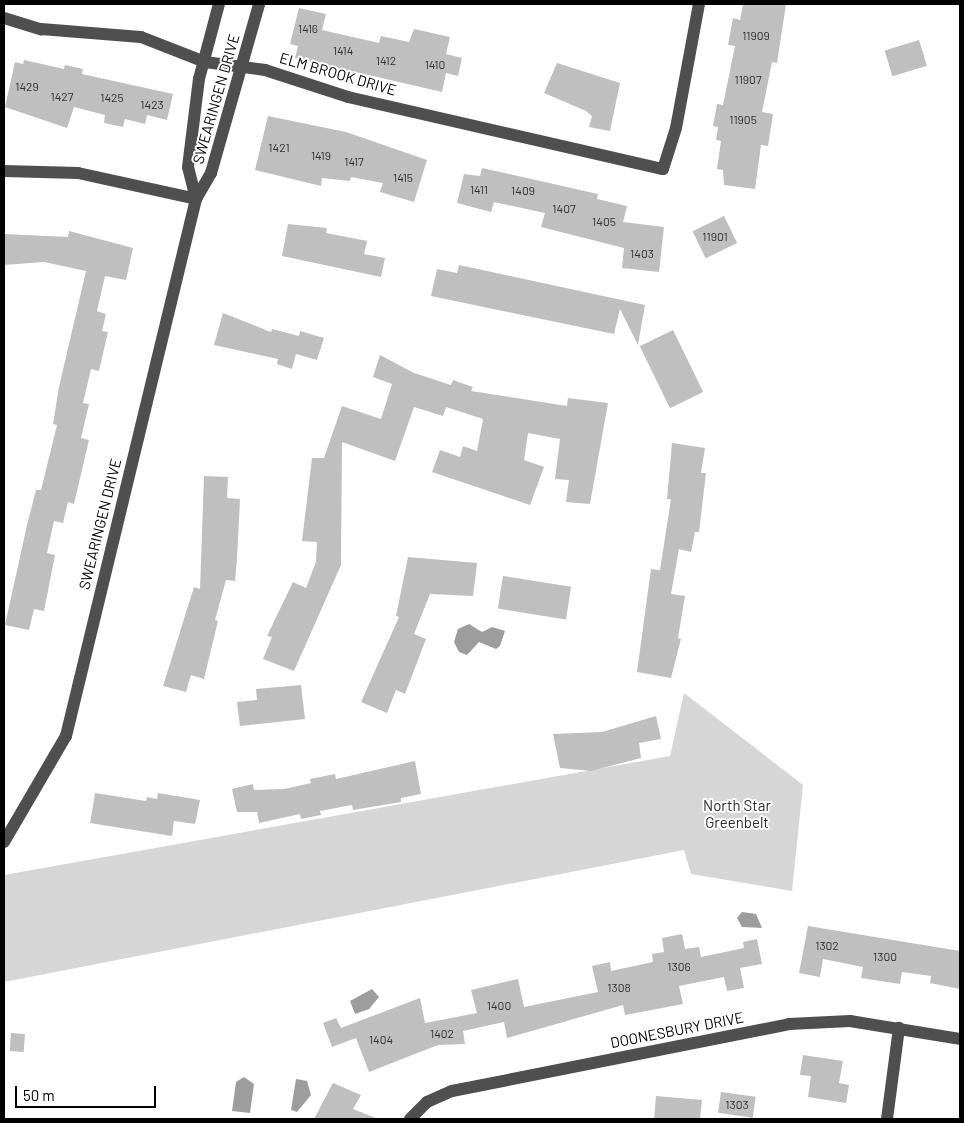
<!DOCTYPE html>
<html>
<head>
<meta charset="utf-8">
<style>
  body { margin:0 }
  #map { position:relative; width:964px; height:1123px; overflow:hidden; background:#fff; font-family:Barlow,sans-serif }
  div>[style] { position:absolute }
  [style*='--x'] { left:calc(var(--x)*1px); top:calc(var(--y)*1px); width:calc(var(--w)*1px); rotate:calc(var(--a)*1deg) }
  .green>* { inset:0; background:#d6d6d6 }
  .water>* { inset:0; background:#9d9d9d }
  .building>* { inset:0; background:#bfbfbf; transform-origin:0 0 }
  .minor>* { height:12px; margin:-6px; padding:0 6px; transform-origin:6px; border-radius:6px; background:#4f4f4f }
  span { translate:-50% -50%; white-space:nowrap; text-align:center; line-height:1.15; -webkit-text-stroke:4px #fff; paint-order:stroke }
  .number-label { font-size:12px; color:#303030 }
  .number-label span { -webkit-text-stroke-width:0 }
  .street-label { font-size:15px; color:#000 }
  .park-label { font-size:15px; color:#2d2d2d }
  .frame { position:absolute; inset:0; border:5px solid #000; pointer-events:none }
  .scale { position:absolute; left:15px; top:1086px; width:141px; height:22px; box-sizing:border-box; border:2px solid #000; border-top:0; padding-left:6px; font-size:15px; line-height:18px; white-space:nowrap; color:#000; -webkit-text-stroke:4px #fff; paint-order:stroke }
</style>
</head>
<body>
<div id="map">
  <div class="green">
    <div style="clip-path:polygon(684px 693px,803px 785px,792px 891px,691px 874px,684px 850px,4px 982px,4px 875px,670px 756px)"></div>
  </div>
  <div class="water">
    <div style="clip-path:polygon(469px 624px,482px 632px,492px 627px,505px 631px,500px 646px,496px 649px,479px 642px,467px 655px,459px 652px,454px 642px,458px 629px)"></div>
    <div style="clip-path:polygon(742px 912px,756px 914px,762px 928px,742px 927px,737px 918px)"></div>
    <div style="clip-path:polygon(372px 989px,379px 997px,369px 1009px,355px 1014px,350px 1001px)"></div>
    <div style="clip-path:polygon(244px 1077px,254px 1084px,250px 1113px,232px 1111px,236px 1082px)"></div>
    <div style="clip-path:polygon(296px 1079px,307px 1081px,311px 1095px,297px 1112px,291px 1110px)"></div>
  </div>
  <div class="building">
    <div style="clip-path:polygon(743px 4px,786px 4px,777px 63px,772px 62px,762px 112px,773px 114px,768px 146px,761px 145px,755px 189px,724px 185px,723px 170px,717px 169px,721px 141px,716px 140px,718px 127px,713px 126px,717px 104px,723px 105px,735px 46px,728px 45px,733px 18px,740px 20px)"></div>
    <div style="clip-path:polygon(299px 8px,326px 14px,322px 30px,379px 43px,381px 36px,409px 42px,414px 29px,450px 37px,446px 54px,462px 58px,458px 76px,446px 73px,442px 92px,295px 58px,298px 46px,290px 44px)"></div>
    <div style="left:919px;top:40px;width:27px;height:36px;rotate:73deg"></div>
    <div style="clip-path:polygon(24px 60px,64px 69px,65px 65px,83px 69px,82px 74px,173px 94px,167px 120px,147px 115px,145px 124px,125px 119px,123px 127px,104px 123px,105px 115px,74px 107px,67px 128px,5px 107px,15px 62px,23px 64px)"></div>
    <div style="clip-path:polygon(557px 63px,620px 83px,610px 131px,589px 127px,592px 116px,586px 111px,544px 93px)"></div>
    <div style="clip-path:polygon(268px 116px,346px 132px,427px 160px,414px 202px,380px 192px,383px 183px,351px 177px,350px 181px,322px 178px,321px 186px,255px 170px)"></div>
    <div style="clip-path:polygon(482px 168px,598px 194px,597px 199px,627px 206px,623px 222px,664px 227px,659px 272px,622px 268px,624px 248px,541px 227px,545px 213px,494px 202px,491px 212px,457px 203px,464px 174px,480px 176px)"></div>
    <div style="left:724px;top:216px;width:30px;height:35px;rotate:64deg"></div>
    <div style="clip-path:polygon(288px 224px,327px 228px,326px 233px,367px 241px,364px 254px,385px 258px,381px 277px,282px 256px)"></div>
    <div style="clip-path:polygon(69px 231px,133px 248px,126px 280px,105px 276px,97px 311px,106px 314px,102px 331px,108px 332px,99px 371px,91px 369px,83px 403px,89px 404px,81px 438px,89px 440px,74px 504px,68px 502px,63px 523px,54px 521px,47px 553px,55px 555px,44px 611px,34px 609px,29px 630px,5px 625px,27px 525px,36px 490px,41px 490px,57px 425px,53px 424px,59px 387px,86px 271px,44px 262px,4px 265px,4px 234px,68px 237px)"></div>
    <div style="clip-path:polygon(459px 265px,645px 305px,638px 345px,620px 309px,614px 334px,431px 296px,437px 269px,457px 273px)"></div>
    <div style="clip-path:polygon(223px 313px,271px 332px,272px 329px,299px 336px,300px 331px,324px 338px,317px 360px,296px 354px,292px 369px,277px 364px,278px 359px,214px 345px)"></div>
    <div style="left:673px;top:330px;width:69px;height:37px;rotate:64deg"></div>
    <div style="clip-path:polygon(380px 355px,414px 373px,451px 385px,453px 380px,473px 387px,471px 391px,567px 406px,568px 398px,608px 403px,590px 504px,566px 502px,569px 480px,555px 479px,560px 439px,528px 433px,524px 460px,544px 467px,530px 505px,432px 472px,440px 450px,460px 457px,463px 446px,477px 451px,483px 419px,446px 407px,443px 416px,414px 407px,395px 461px,342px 442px,341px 565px,294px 671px,263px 659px,272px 637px,267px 636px,293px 582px,306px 588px,316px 562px,317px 542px,302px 541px,312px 458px,324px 458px,342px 406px,381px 419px,392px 384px,373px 377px)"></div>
    <div style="clip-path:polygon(672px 443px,705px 448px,701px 473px,706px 473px,699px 532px,695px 532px,691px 552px,679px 549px,671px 594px,685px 596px,678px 638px,681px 639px,671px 678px,637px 672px,651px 569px,660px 570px,671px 499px,667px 499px)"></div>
    <div style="clip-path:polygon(204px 476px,228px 477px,227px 498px,240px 499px,237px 559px,235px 581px,226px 580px,215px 620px,218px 621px,204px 679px,191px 675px,186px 692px,163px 686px,194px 587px,200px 589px)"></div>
    <div style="clip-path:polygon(408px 557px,477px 563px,473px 596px,430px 594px,414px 634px,426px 639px,405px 694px,396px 690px,387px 713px,361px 702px,399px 617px,396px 616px)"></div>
    <div style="left:503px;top:576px;width:69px;height:33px;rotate:9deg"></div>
    <div style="clip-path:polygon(301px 685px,305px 719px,240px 726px,237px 702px,257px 700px,256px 689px)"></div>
    <div style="clip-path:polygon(656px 716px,661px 739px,639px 743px,641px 758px,591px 771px,560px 768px,553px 734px,602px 732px)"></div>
    <div style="clip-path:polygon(415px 761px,421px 794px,401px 798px,401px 802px,353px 810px,352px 805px,320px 811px,321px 815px,301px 819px,300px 814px,259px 823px,257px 812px,237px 812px,232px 789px,253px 784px,254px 790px,284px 789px,311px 783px,310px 779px,335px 774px,336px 779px)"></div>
    <div style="clip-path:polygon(95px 793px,146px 801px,147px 797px,157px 799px,158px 793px,200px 800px,195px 824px,174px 821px,172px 836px,90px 823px)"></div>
    <div style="clip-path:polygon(808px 926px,960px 951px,960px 989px,930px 983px,931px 976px,902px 972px,900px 984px,861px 978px,863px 967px,823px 959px,820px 977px,799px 973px)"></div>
    <div style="clip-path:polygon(682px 934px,685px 949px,699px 947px,701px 957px,744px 948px,743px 942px,757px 939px,762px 964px,740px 968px,744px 988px,727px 991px,724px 977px,679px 986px,683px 1004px,625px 1015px,623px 1005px,507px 1038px,504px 1022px,463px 1031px,465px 1044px,438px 1045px,369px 1072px,356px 1038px,332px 1047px,323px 1023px,336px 1018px,341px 1028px,420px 998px,425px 1023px,477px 1013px,471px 990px,518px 979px,524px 1007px,598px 992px,592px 966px,610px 962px,611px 971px,653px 962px,652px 954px,664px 952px,662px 938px)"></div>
    <div style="left:11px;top:1033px;width:14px;height:18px;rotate:4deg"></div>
    <div style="clip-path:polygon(803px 1055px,843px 1061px,839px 1083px,849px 1085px,846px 1103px,808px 1097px,811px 1076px,800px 1075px)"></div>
    <div style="clip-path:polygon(333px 1083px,361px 1095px,353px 1109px,378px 1119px,314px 1119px)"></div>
    <div style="left:721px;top:1092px;width:35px;height:21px;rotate:8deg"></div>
    <div style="clip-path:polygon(656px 1096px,702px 1100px,700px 1119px,654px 1119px)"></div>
  </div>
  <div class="minor">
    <div style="--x:4;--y:18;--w:39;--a:17"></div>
    <div style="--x:41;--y:29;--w:100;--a:4.6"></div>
    <div style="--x:141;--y:37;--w:69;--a:21.3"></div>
    <div style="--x:205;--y:62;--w:61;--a:7.6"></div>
    <div style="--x:265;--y:70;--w:87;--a:18"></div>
    <div style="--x:348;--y:97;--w:323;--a:12.9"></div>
    <div style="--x:663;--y:169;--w:43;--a:-72.4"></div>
    <div style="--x:676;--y:128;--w:126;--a:-79.5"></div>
    <div style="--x:4;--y:171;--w:74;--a:1.5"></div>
    <div style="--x:78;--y:173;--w:121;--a:12.4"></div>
    <div style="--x:196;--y:199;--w:33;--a:-104"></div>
    <div style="--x:188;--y:167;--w:89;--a:-82.9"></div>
    <div style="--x:199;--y:79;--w:78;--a:-75.1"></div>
    <div style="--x:4;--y:842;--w:123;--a:-59.7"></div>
    <div style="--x:66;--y:736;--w:553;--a:-76.39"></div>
    <div style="--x:196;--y:199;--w:30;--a:-60"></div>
    <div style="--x:211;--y:173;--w:176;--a:-74.1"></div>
    <div style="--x:410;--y:1119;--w:24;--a:-45"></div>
    <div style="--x:427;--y:1102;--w:27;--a:-24"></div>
    <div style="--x:452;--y:1091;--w:344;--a:-11.2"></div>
    <div style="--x:789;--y:1024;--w:61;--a:-2.8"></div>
    <div style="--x:850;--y:1021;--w:111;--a:9.3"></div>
    <div style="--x:887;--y:1119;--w:92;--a:-82.5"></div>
  </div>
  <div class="number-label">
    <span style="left:308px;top:29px">1416</span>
    <span style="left:756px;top:36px">11909</span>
    <span style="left:343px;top:51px">1414</span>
    <span style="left:386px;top:61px">1412</span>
    <span style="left:435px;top:65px">1410</span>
    <span style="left:748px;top:80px">11907</span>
    <span style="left:27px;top:87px">1429</span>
    <span style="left:62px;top:97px">1427</span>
    <span style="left:112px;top:98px">1425</span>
    <span style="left:152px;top:105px">1423</span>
    <span style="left:743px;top:120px">11905</span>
    <span style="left:279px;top:148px">1421</span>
    <span style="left:321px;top:156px">1419</span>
    <span style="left:354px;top:162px">1417</span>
    <span style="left:403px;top:178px">1415</span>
    <span style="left:479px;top:190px">1411</span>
    <span style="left:523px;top:191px">1409</span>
    <span style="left:564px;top:209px">1407</span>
    <span style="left:604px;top:222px">1405</span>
    <span style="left:715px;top:237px">11901</span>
    <span style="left:642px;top:254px">1403</span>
    <span style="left:827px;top:946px">1302</span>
    <span style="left:885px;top:957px">1300</span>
    <span style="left:679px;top:967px">1306</span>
    <span style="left:619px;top:988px">1308</span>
    <span style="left:499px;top:1006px">1400</span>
    <span style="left:442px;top:1034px">1402</span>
    <span style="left:381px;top:1040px">1404</span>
    <span style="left:737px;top:1105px">1303</span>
  </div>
  <div class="street-label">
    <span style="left:338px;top:74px;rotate:16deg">ELM BROOK DRIVE</span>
    <span style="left:216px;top:99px;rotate:-74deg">SWEARINGEN DRIVE</span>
    <span style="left:100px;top:524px;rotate:-76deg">SWEARINGEN DRIVE</span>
    <span style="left:677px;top:1030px;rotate:-11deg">DOONESBURY DRIVE</span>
  </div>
  <div class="park-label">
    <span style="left:737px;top:814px">North Star<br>Greenbelt</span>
  </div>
  <div class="frame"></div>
  <div class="scale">50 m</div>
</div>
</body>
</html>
